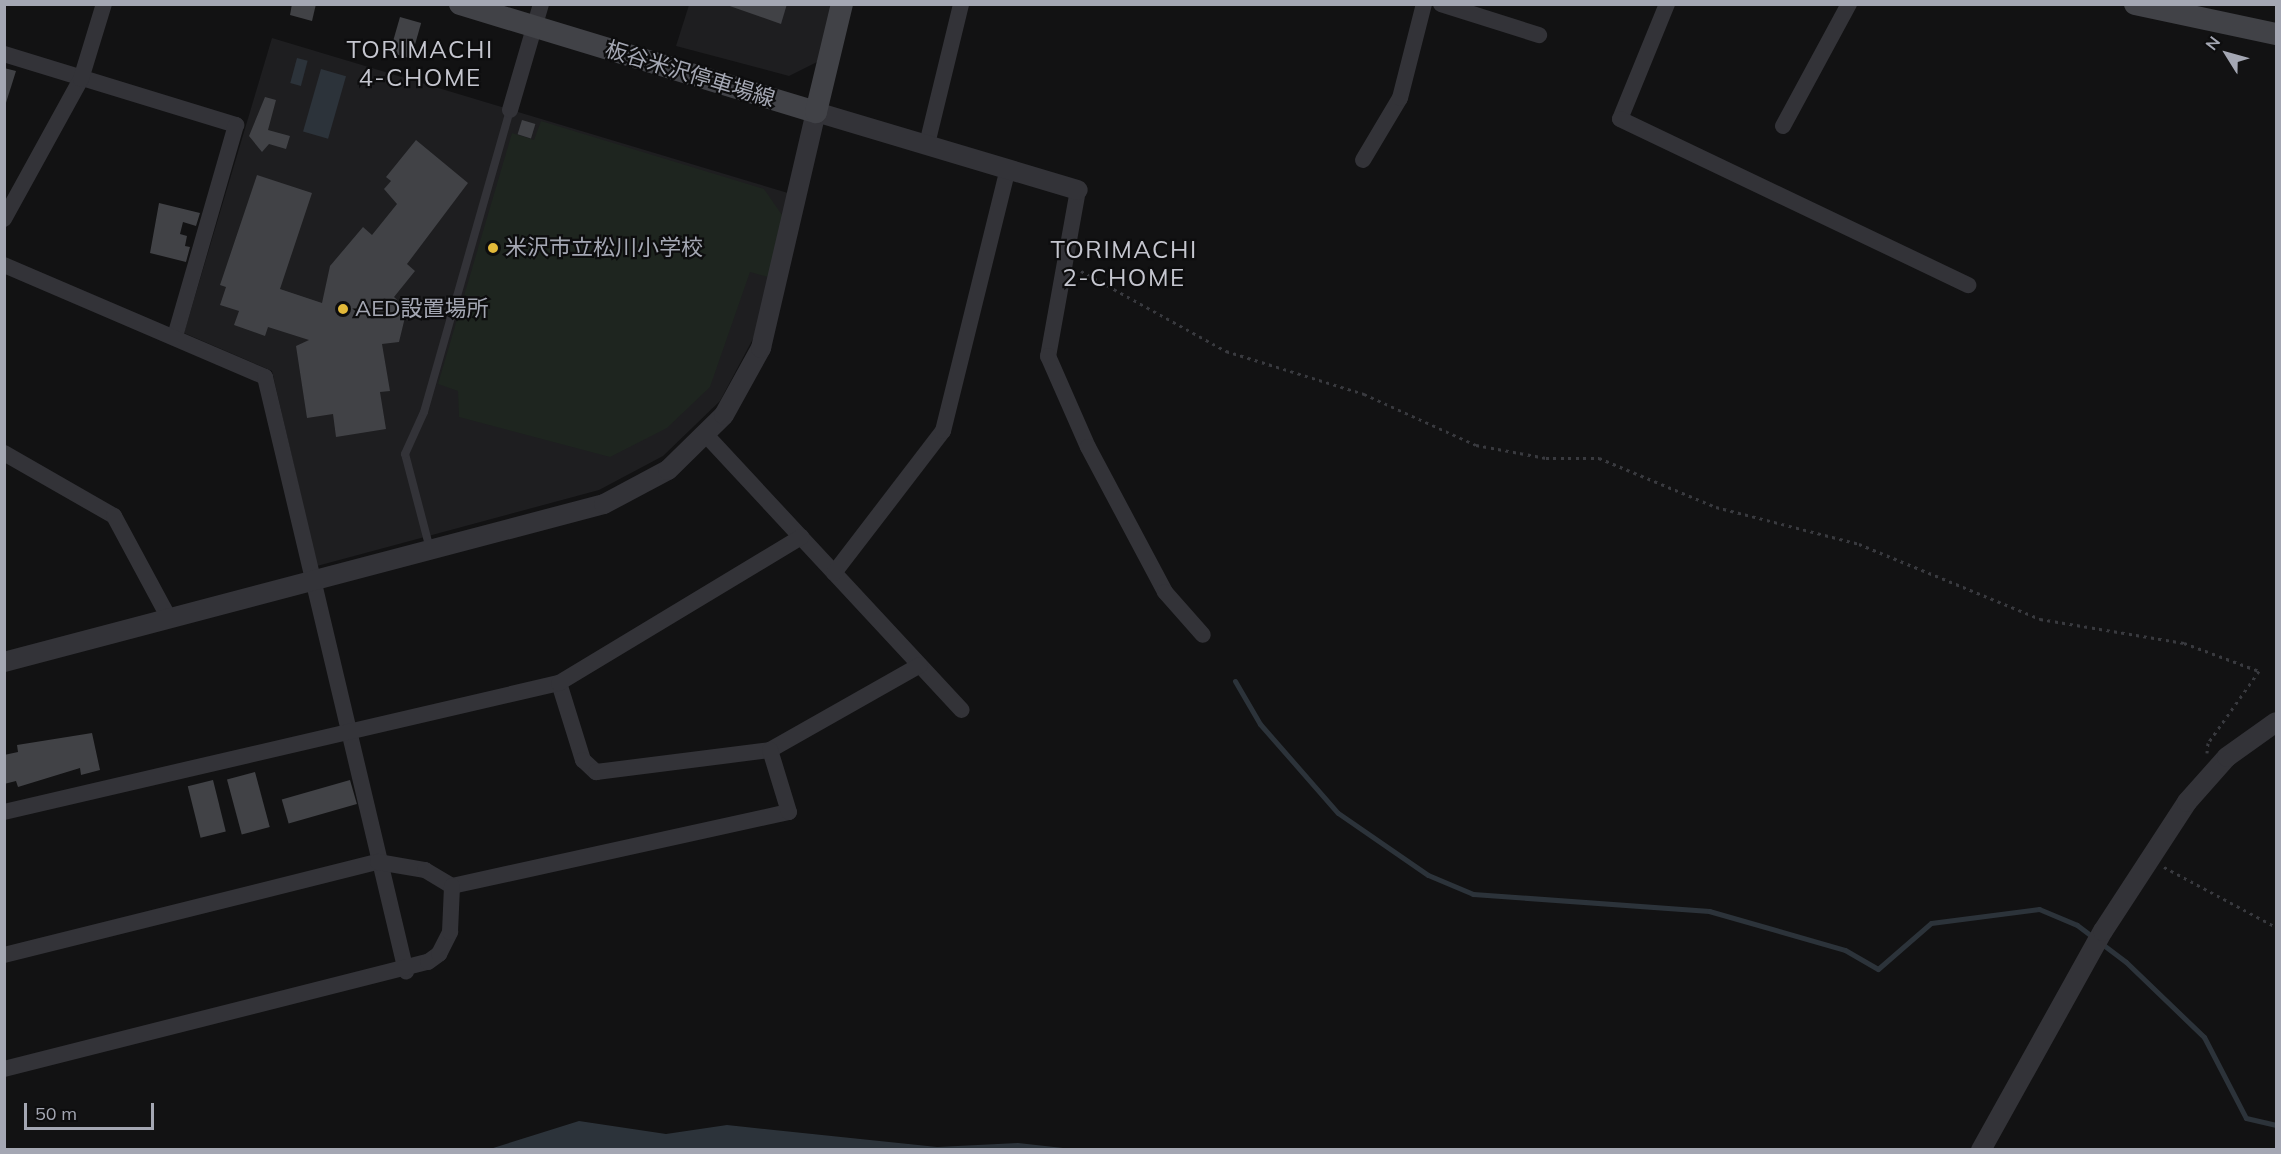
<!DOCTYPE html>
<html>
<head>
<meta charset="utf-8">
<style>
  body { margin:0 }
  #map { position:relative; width:2281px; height:1154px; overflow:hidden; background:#121213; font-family:Mulish,"Noto Sans JP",sans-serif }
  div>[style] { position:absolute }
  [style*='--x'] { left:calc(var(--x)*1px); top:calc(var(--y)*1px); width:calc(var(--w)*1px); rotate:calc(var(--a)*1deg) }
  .built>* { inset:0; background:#1e1e20 }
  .green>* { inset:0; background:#1e251f }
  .water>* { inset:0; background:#2c333a; transform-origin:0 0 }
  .stream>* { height:5px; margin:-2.5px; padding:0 2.5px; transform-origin:2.5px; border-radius:2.5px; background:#2c333a }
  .building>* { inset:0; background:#414246; transform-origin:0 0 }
  .path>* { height:3px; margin-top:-1.5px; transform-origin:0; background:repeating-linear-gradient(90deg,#393a3f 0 3px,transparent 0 7.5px) }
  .service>* { height:8px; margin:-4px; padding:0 4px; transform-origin:4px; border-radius:4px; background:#333338 }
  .minor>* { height:16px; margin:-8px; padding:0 8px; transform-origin:8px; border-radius:8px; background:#333338 }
  .tertiary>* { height:20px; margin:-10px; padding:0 10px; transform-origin:10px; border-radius:10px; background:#333338 }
  .secondary>* { height:22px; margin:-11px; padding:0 11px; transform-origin:11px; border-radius:11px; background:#414247 }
  .dots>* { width:16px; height:16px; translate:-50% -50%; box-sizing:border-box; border:3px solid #0d0d0e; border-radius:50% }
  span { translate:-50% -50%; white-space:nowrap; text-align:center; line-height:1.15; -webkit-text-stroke:4.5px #0d0d0e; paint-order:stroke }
  .street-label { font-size:22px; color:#a4a7b3 }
  .poi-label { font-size:22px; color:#a4a7b3 }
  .left { translate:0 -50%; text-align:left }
  .neighbourhood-label { font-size:24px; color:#c5c6cf; letter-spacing:1.5px }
  .frame { position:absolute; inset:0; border:6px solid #a4a7b3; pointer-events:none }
  .north { position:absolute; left:2197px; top:24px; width:60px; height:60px; -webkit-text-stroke:4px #0d0d0e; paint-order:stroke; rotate:307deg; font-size:16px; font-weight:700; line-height:24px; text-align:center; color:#a4a7b3 }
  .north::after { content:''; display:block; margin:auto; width:21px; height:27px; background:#a4a7b3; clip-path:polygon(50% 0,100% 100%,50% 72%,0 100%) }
  .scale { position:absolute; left:24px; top:1103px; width:130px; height:27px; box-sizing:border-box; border:3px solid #a4a7b3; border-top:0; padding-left:8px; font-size:18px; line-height:21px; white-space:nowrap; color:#a4a7b3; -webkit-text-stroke:4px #0d0d0e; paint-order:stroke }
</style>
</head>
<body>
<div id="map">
  <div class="built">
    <div style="clip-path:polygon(689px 5px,834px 5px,819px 61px,789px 76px,676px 46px)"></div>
    <div style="clip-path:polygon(272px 38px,788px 193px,756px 333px,720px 401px,663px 456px,599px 490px,317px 566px,272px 371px,184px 333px)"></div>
  </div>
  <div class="green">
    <div style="clip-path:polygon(541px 121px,764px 189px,782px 215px,768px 277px,750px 272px,710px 387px,667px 428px,610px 457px,459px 417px,458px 391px,438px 384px,512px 133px,534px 140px)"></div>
  </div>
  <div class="water">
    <div style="left:297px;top:58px;width:11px;height:26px;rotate:15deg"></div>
    <div style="left:321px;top:69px;width:26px;height:65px;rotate:16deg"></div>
    <div style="clip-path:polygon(579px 1121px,666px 1134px,727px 1125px,937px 1147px,1018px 1143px,1072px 1149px,490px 1149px)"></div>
  </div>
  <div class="stream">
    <div style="--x:1235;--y:681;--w:50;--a:59.8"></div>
    <div style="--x:1260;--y:724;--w:118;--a:48.8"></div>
    <div style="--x:1338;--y:813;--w:109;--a:34.6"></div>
    <div style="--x:1428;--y:875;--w:49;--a:22.9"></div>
    <div style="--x:1473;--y:894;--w:237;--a:4.1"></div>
    <div style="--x:1709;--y:911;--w:141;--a:16"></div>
    <div style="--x:1845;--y:950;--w:38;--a:30"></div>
    <div style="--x:1878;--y:969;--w:70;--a:-41"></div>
    <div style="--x:1931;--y:923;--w:109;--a:-7.4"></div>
    <div style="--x:2039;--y:909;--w:41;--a:22.8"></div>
    <div style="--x:2077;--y:925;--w:61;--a:37.1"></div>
    <div style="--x:2126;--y:962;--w:108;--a:43.9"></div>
    <div style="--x:2204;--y:1037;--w:91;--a:62.6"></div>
    <div style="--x:2246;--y:1118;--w:31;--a:13"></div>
  </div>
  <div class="building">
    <div style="clip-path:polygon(292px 4px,316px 4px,312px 21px,290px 15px)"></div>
    <div style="clip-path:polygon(724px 4px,787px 4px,781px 24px)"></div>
    <div style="left:400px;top:17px;width:22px;height:37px;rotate:16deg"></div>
    <div style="clip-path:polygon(4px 68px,16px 71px,5px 106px,4px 106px)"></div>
    <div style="clip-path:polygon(265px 97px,276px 100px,268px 130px,290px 136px,286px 149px,269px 144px,262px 152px,249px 136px)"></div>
    <div style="left:522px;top:120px;width:14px;height:15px;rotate:17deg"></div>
    <div style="clip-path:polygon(416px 140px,468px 183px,407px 264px,415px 271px,394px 297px,407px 309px,399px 342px,382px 344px,390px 391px,380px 392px,386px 429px,336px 437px,333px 414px,307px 418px,296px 346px,309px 340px,268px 327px,265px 336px,234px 325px,239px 311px,220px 305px,226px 287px,220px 285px,257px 175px,312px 193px,280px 289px,322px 303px,330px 266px,363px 227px,372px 235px,397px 204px,384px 189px,391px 181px,386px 177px)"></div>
    <div style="clip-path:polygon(159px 203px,200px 213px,196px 226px,183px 222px,180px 234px,187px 236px,185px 246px,190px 247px,186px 262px,150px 253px)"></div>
    <div style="clip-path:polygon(92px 733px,100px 770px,81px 775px,80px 768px,18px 787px,16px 781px,4px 784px,4px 755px,18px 752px,17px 745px)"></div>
    <div style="left:255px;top:772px;width:57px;height:29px;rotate:75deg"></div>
    <div style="left:213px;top:780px;width:53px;height:26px;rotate:76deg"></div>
    <div style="left:350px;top:780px;width:25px;height:71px;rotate:74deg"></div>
  </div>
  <div class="path">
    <div style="--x:1081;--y:271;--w:166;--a:28.9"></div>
    <div style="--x:1226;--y:351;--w:145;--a:17.3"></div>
    <div style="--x:1364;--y:394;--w:123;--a:24.5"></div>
    <div style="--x:1476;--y:445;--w:71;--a:10.5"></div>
    <div style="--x:1546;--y:458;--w:53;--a:0"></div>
    <div style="--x:1599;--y:458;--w:127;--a:22.7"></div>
    <div style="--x:1716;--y:507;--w:148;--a:14.5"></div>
    <div style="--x:1859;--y:544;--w:196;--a:22.5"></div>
    <div style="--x:2040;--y:619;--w:146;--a:9.5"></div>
    <div style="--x:2184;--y:643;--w:80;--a:20.5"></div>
    <div style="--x:2259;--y:671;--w:88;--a:125.3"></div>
    <div style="--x:2208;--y:743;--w:10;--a:96"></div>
    <div style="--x:2164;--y:867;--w:127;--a:28.2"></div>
  </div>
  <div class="service">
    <div style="--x:430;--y:549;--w:98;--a:-104.7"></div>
    <div style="--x:405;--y:454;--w:46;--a:-65.7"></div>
    <div style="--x:424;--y:412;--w:314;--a:-74.1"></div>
  </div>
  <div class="minor">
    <div style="--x:1441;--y:4;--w:103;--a:17.6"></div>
    <div style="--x:1667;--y:4;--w:124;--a:112.2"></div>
    <div style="--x:1620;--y:119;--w:386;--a:25.5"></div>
    <div style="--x:4;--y:54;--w:243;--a:17"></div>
    <div style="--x:236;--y:125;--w:221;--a:106.1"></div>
    <div style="--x:510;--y:110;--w:110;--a:-73.7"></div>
    <div style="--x:1783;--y:126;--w:139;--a:-61.6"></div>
    <div style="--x:927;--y:144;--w:144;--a:-76.3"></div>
    <div style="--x:1363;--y:160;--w:72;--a:-59.2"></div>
    <div style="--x:1400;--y:98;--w:97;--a:-75.7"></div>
    <div style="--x:1078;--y:190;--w:169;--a:100.2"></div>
    <div style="--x:1048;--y:356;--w:99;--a:66.3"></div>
    <div style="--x:1088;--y:447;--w:164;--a:62"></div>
    <div style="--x:1165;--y:592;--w:57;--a:48.5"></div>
    <div style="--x:4;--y:219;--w:160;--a:-61.2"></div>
    <div style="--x:81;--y:79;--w:78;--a:-73"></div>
    <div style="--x:4;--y:265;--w:284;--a:23.2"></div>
    <div style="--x:265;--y:377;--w:611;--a:76.65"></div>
    <div style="--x:707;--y:436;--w:374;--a:47.1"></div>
    <div style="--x:4;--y:453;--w:127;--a:29.8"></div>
    <div style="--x:114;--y:516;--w:116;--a:61.7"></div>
    <div style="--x:834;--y:573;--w:179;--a:-52.5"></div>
    <div style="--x:943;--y:431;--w:271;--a:-76.1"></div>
    <div style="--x:559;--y:683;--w:81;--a:72.7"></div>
    <div style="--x:583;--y:760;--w:18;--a:43"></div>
    <div style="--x:596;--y:772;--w:175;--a:-7.2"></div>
    <div style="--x:770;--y:750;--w:172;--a:-29.5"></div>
    <div style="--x:4;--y:812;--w:570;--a:-13.09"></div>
    <div style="--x:559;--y:683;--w:283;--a:-31.1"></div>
    <div style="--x:4;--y:955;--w:385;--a:-14"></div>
    <div style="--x:378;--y:862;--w:48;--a:9.7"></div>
    <div style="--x:425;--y:870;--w:31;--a:31"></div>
    <div style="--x:452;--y:886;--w:345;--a:-12.4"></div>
    <div style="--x:789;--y:812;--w:65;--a:-107"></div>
    <div style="--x:4;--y:1069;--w:437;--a:-14.2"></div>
    <div style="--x:428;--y:962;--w:14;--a:-36"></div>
    <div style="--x:439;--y:954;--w:25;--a:-63"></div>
    <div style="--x:450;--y:932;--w:46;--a:-87.5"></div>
  </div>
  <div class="tertiary">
    <div style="--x:4;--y:662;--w:620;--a:-14.75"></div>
    <div style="--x:604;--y:504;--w:72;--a:-28"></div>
    <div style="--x:668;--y:470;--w:78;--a:-44.5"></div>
    <div style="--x:724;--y:415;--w:77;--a:-61.1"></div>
    <div style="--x:761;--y:348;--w:242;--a:-76.9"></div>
    <div style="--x:816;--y:112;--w:273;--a:16.6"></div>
    <div style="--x:1981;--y:1150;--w:251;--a:-60.9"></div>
    <div style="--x:2103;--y:931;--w:154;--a:-56.9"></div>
    <div style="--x:2187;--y:802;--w:60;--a:-48.4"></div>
    <div style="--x:2227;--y:757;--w:60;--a:-35.5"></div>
  </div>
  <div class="secondary">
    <div style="--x:460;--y:4;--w:372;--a:16.9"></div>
    <div style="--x:816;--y:112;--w:111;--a:-76.5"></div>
    <div style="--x:2135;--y:4;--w:144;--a:12"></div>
  </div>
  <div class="dots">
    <div style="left:493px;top:248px;background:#e3b939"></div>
    <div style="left:343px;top:309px;background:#e3b939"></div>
  </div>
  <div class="street-label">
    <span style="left:690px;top:74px;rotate:17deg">板谷米沢停車場線</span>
  </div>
  <div class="poi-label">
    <span class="left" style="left:505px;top:248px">米沢市立松川小学校</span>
    <span class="left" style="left:355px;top:309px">AED設置場所</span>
  </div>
  <div class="neighbourhood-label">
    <span style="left:420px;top:64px">TORIMACHI<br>4-CHOME</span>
    <span style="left:1124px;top:264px">TORIMACHI<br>2-CHOME</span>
  </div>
  <div class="frame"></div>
  <div class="north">N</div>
  <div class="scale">50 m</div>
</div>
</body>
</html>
